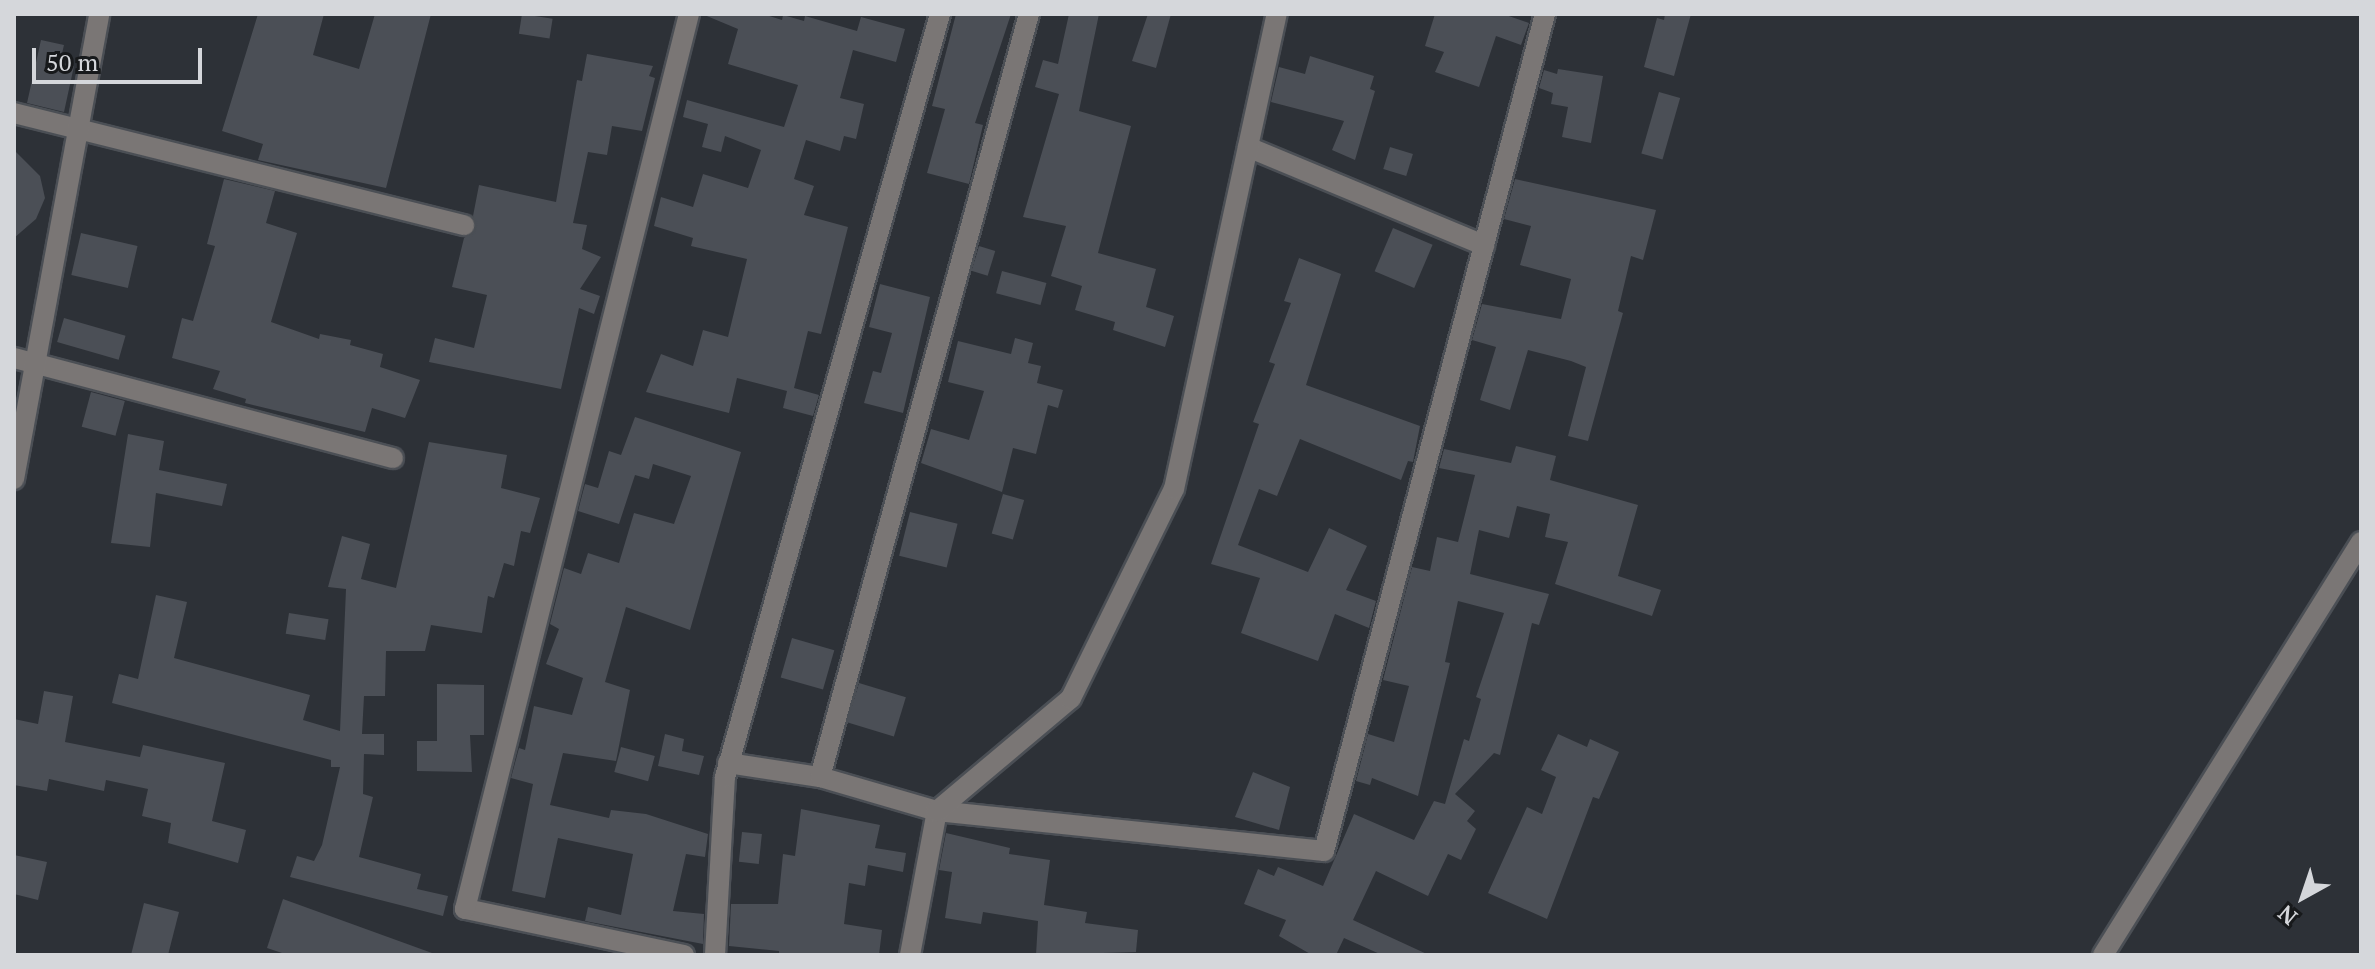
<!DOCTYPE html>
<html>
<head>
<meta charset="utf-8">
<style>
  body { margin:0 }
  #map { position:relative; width:2375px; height:969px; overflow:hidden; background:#2d3137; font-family:"PT Serif",serif }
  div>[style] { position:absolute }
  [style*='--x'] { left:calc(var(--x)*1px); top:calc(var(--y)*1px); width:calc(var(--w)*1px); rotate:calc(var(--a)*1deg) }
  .building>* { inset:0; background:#4b4f56; transform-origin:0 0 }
  .roads { filter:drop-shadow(2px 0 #4b4f55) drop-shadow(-2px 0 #4b4f55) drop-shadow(0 2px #4b4f55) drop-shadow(0 -2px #4b4f55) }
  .minor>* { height:20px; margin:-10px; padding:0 10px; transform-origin:10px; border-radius:10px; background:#7a7675 }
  span { translate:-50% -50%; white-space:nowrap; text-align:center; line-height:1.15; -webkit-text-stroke:8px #17191b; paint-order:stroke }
  .frame { position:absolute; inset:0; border:16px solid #d5d7db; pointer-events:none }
  .north { position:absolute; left:2263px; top:857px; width:80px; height:80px; -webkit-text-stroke:6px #17191b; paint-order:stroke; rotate:220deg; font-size:22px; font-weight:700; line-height:32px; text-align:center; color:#d5d7db }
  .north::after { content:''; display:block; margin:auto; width:28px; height:36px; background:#d5d7db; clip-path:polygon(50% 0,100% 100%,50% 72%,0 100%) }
  .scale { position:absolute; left:32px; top:48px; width:170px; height:36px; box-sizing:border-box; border:4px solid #d5d7db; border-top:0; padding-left:10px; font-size:24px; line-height:28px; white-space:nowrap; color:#d5d7db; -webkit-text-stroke:6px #17191b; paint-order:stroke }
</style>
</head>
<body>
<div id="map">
  <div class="building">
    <div style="clip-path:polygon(258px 14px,324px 14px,313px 55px,359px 69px,375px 14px,431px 14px,386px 188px,258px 160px,263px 144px,222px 131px)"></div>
    <div style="left:522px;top:14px;width:31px;height:20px;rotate:9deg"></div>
    <div style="clip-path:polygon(702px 14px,763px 14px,782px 20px,783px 15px,804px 21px,805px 16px,857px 31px,861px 17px,905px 29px,896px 62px,853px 50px,840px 98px,864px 104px,856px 139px,844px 136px,840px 151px,806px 140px,794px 179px,814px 186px,804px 215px,848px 227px,821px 334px,808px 331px,794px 388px,819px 395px,813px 416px,783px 408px,787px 391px,737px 378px,729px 413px,646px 392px,661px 354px,693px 366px,703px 330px,728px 337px,747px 259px,691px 246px,693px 238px,654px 226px,661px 197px,693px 207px,703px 174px,748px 188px,761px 150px,725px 136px,721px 152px,702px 147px,708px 124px,683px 117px,687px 100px,784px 127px,798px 85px,728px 64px,738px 29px)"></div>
    <div style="clip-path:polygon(956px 14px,1011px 14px,975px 123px,983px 125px,969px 184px,927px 173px,945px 109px,932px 106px)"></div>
    <div style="clip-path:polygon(1069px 14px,1099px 14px,1079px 111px,1131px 126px,1098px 253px,1156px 269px,1146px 307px,1174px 316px,1165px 347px,1113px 330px,1115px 322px,1075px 310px,1082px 286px,1051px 276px,1066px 226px,1023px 217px,1059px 94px,1035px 87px,1043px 60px,1058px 64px)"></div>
    <div style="clip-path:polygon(1148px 14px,1171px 14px,1156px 68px,1132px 61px)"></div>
    <div style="clip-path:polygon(1435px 14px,1503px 14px,1529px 23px,1521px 45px,1496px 36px,1479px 87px,1435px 72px,1444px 52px,1425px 46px)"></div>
    <div style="clip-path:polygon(1665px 14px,1691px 14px,1674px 76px,1644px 67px,1657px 18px,1664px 20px)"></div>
    <div style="clip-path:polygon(41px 40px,64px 45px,60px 62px,74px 66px,64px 112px,27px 103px)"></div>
    <div style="clip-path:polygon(587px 54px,653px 66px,649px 76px,655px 78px,642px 131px,612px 126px,607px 155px,588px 152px,573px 223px,587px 225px,582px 249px,601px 257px,580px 289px,600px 296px,594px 314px,579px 308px,561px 389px,429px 362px,435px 338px,474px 348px,487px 295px,452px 287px,464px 238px,476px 229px,473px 216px,479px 185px,556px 202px,577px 80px,582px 81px)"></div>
    <div style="clip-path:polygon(1310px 56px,1374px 76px,1370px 89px,1375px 91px,1355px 160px,1332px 150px,1344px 121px,1271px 102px,1279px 67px,1305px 74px)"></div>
    <div style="clip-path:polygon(1558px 69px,1603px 76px,1591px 143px,1562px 137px,1568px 107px,1551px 104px,1553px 93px,1539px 88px,1544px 70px,1557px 74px)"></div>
    <div style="left:1659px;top:92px;width:22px;height:64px;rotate:16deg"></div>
    <div style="left:1390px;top:147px;width:24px;height:23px;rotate:17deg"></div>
    <div style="clip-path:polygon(14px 150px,40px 176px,45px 198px,36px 219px,14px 238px)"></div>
    <div style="clip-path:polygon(224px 179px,275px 191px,266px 223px,297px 233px,271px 322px,319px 339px,320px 334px,351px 340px,350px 345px,383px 354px,380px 367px,420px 380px,405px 418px,372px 408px,365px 432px,245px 403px,246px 399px,213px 389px,220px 371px,172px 358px,182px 318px,193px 321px,215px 246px,207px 244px)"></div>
    <div style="clip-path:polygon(1515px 179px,1656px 210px,1643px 260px,1631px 256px,1618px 311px,1623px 313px,1588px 441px,1568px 436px,1586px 367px,1571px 361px,1528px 350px,1510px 410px,1480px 400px,1496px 347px,1472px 340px,1482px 304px,1561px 319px,1571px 279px,1520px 265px,1531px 226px,1504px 219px)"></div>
    <div style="left:1393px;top:228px;width:43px;height:47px;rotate:23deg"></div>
    <div style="left:81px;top:233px;width:58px;height:43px;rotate:13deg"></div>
    <div style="left:979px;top:246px;width:17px;height:26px;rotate:17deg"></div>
    <div style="clip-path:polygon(1299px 258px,1341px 274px,1306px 385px,1420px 426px,1413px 462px,1408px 461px,1401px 480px,1300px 439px,1277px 496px,1259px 489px,1238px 545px,1308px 572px,1329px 528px,1367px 546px,1346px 590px,1376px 601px,1369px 628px,1335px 614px,1318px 661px,1241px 633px,1260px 578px,1211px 564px,1259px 424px,1253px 422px,1275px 364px,1269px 362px,1291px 303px,1284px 301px)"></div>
    <div style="left:1002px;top:271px;width:46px;height:23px;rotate:15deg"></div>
    <div style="clip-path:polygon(880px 284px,930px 297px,903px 413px,864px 403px,873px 371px,881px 373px,892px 333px,869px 327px)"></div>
    <div style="left:64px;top:318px;width:64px;height:25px;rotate:16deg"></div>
    <div style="clip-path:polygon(1015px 338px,1033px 343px,1028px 363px,1041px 366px,1037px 383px,1063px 390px,1058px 408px,1048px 405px,1036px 454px,1013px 448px,1002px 492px,921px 463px,931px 429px,969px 440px,984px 391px,948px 382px,958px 341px,1011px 354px)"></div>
    <div style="left:91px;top:392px;width:35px;height:36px;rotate:15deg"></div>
    <div style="clip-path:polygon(635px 417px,741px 452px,690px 630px,626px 607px,605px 682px,630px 690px,616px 761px,563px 753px,550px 805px,609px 818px,611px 810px,646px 814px,708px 834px,705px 857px,686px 854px,673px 911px,704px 914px,703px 944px,585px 921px,588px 907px,621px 915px,633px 854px,558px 838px,545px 898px,512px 891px,533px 784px,511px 778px,519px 748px,525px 750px,534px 706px,572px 715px,583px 678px,546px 664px,559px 629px,550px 624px,564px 568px,581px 574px,588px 553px,619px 563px,634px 513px,674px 524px,691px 476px,653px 464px,649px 479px,635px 475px,619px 524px,578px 511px,585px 484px,598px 488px,609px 451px,621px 455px)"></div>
    <div style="clip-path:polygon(128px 434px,164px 441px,159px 470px,227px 484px,222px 506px,156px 493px,150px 547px,111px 543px)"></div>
    <div style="clip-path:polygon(429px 442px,507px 455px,501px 488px,540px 498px,530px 533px,521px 531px,514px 566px,504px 563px,494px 598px,488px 596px,482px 633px,431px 625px,425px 651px,386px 651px,385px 696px,364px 696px,362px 734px,384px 734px,384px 755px,364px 754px,363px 794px,373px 797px,359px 857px,421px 874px,417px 889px,448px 896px,443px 916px,290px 877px,297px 856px,314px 861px,322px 845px,340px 767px,331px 767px,331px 760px,112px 703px,119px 674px,138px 679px,156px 595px,187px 602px,174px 658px,310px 695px,303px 720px,340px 731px,346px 589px,328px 587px,342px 536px,370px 544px,361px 579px,396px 588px)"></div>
    <div style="clip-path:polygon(1516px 446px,1556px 456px,1550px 480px,1638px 505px,1618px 576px,1661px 590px,1652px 616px,1555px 584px,1568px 542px,1545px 537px,1550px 514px,1517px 506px,1509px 538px,1479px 530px,1470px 574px,1549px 594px,1539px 625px,1532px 623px,1500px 755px,1494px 753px,1455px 794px,1475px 811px,1467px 821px,1476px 829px,1461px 860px,1448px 854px,1428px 896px,1376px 871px,1353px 920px,1429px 955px,1382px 955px,1344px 938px,1336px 955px,1312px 955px,1279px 936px,1286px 920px,1244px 904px,1258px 869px,1274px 876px,1278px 867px,1323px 886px,1354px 814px,1414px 840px,1434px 801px,1445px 804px,1464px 739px,1469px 741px,1481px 699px,1476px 697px,1504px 613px,1458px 601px,1445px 662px,1450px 663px,1418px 796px,1372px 778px,1370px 785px,1356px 781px,1368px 734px,1394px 742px,1409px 686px,1383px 680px,1412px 567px,1430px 571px,1437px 537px,1458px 542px,1475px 475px,1439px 468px,1444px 449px,1511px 463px)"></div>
    <div style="left:1003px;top:494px;width:22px;height:41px;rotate:16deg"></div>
    <div style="left:910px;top:512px;width:49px;height:45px;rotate:14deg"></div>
    <div style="left:289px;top:613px;width:40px;height:21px;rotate:9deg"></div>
    <div style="left:792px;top:638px;width:44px;height:41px;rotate:16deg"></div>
    <div style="left:859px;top:683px;width:49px;height:41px;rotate:17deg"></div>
    <div style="clip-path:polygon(437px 684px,484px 685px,484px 735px,470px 735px,472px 772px,417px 771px,417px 741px,437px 741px)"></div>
    <div style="clip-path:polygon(44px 691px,73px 696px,65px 742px,140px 757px,143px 745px,225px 763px,212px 821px,246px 830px,238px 863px,168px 843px,171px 823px,142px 816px,148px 789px,106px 780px,104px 791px,49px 779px,47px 791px,14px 785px,14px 719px,38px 724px)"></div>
    <div style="clip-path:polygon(665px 734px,684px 739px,682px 751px,704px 756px,699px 775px,658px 766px)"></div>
    <div style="clip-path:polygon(1558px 734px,1587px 747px,1590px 739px,1619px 752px,1599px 799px,1593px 797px,1547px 919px,1488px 893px,1527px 807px,1542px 814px,1556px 777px,1541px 770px)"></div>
    <div style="left:621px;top:747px;width:35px;height:26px;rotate:15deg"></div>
    <div style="clip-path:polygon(1253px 772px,1290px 787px,1279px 830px,1235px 817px)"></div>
    <div style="clip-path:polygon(801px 809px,880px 825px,875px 848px,906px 853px,903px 872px,868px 865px,865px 886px,849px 883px,844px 924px,882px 930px,879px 955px,779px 955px,779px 951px,729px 946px,731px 904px,778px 904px,783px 854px,795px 856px)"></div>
    <div style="left:742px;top:832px;width:20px;height:30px;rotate:6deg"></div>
    <div style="clip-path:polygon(946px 833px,1010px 848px,1009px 854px,1050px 860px,1044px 905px,1087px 912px,1085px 923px,1138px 930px,1136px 952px,1036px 955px,1038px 921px,983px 912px,981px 924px,945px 918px,952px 872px,939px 870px)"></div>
    <div style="clip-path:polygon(14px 855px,47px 862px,38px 900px,14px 894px)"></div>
    <div style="clip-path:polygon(283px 899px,432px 953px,431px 955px,288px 955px,267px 948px)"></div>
    <div style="clip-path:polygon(144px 903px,179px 912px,168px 955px,131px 955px)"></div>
  </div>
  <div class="roads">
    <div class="minor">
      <div style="--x:14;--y:113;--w:464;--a:14"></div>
      <div style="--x:1248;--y:147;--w:256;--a:22.6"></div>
      <div style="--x:14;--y:358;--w:392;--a:14.8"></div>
      <div style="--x:14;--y:479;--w:473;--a:-79.6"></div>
      <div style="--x:728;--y:763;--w:93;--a:8.7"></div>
      <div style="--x:820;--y:777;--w:122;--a:16.2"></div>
      <div style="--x:937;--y:811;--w:389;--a:5.9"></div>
      <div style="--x:1324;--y:851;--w:866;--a:-75.21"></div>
      <div style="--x:820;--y:777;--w:791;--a:-74.68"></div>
      <div style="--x:684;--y:955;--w:224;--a:-168.1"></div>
      <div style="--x:465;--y:909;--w:923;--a:-75.95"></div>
      <div style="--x:715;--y:955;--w:178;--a:-86.8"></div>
      <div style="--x:725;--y:777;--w:793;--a:-74.26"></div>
      <div style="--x:910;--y:955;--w:147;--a:-79.4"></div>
      <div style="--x:937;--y:811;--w:175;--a:-40.1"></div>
      <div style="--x:1071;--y:698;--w:233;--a:-63.8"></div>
      <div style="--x:1174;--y:489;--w:486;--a:-77.8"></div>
      <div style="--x:2103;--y:955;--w:487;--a:-58"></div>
    </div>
  </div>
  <div class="frame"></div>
  <div class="north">N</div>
  <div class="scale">50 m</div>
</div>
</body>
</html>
